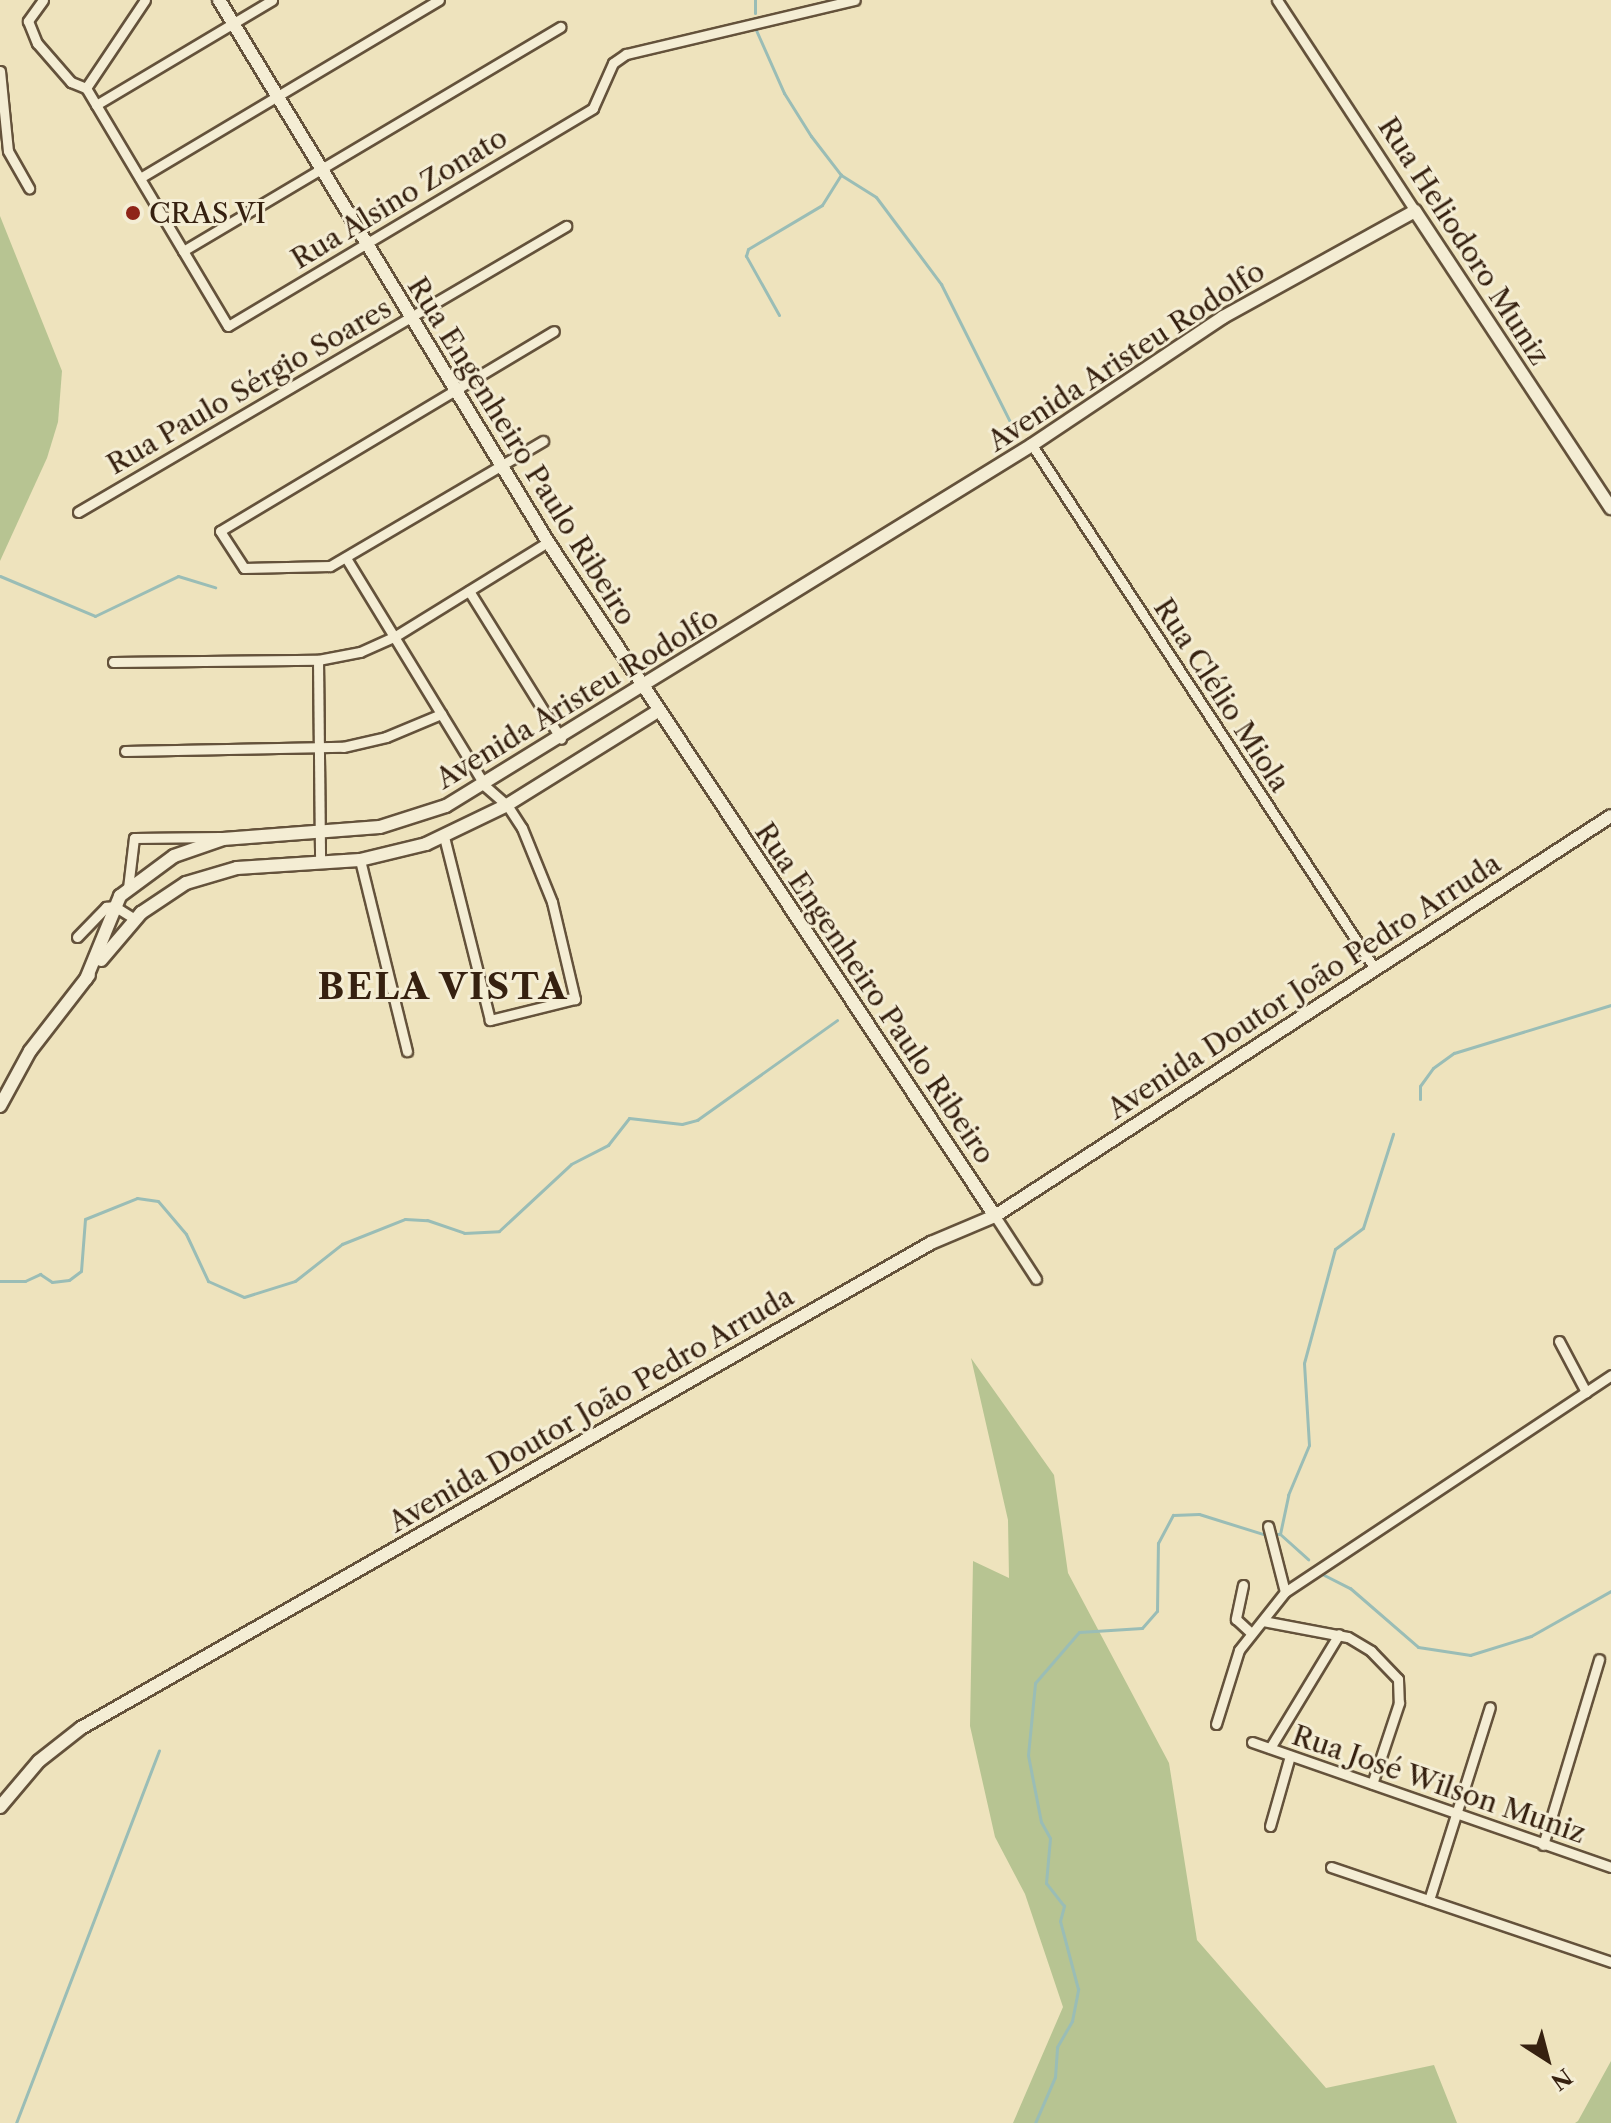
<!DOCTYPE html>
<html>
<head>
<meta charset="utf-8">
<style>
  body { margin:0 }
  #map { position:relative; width:1611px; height:2123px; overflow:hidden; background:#eee3bd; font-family:"Libre Caslon Text",serif }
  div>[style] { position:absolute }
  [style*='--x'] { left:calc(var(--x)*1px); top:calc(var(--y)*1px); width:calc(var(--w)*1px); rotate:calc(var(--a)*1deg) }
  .green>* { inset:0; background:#b7c492 }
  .stream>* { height:3px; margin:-1.5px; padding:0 1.5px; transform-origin:1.5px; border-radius:1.5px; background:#9abdb6 }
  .roads { filter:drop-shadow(2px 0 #64523b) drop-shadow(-2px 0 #64523b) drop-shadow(0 2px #64523b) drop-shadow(0 -2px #64523b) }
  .street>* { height:9px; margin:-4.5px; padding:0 4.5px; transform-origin:4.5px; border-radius:4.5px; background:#f4edd4 }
  .secondary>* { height:12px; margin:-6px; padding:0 6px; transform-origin:6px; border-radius:6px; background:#f4edd4 }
  .dots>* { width:22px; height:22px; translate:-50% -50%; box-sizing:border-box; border:4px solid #f4edd4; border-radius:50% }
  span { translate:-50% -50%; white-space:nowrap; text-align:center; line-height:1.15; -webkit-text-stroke:6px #f4edd4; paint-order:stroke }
  .street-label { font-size:28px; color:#362110 }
  .poi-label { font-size:28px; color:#362110 }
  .left { translate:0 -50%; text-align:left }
  .district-label { font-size:36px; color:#362110; font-weight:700; letter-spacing:2px }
  .north { position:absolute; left:1507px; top:2019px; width:80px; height:80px; -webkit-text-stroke:6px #f4edd4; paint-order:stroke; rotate:144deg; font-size:22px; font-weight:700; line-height:32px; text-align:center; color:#362110 }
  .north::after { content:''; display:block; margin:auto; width:28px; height:36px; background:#362110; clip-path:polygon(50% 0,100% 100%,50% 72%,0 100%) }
</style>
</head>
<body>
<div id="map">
  <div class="green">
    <div style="clip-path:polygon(0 216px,62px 371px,58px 422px,47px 458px,0 561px)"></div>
    <div style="clip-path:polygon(971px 1358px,1054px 1475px,1068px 1573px,1169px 1763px,1197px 1940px,1326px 2088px,1434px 2065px,1457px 2123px,1013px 2123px,1063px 2007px,1025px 1894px,995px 1837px,970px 1726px,973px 1561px,1009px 1578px,1008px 1520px)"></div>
    <div style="clip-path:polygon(1611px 2061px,1611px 2123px,1575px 2123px,1578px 2121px)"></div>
  </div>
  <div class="stream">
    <div style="--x:755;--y:13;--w:13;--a:-90"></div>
    <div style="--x:756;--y:30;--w:69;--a:66"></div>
    <div style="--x:784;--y:93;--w:51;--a:57.9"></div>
    <div style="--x:811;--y:136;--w:49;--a:52.4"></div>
    <div style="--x:841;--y:175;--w:41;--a:32.2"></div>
    <div style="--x:876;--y:197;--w:109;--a:53.2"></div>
    <div style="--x:941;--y:284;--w:157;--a:63.4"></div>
    <div style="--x:779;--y:315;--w:68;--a:-119.2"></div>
    <div style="--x:746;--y:256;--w:7;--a:-74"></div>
    <div style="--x:748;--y:249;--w:86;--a:-30.7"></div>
    <div style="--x:822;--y:205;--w:36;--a:-58"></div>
    <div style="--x:0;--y:576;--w:103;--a:22.8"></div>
    <div style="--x:95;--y:616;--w:92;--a:-25.7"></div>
    <div style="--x:178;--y:576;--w:39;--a:17"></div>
    <div style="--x:1420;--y:1099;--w:13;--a:-90"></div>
    <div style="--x:1420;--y:1086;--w:22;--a:-54"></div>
    <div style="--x:1433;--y:1068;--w:26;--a:-36"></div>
    <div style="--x:1454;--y:1053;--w:164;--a:-17"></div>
    <div style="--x:0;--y:1281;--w:25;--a:0"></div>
    <div style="--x:25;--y:1281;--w:17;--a:-25"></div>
    <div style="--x:40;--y:1274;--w:14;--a:34"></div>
    <div style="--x:52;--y:1282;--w:17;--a:-7"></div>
    <div style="--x:69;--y:1280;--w:15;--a:-37"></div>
    <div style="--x:81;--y:1271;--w:52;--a:-85.6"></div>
    <div style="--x:85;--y:1219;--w:56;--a:-22"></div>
    <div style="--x:137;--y:1198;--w:21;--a:8"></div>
    <div style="--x:158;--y:1201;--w:43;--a:49.7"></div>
    <div style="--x:186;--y:1234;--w:52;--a:64.9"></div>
    <div style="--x:208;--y:1281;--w:39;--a:24"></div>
    <div style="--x:244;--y:1297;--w:53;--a:-17.4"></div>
    <div style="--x:295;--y:1281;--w:60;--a:-38.2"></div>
    <div style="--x:342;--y:1244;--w:68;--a:-21.6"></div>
    <div style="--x:405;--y:1219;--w:22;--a:3"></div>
    <div style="--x:427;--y:1220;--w:39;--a:19"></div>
    <div style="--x:464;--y:1233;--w:35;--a:-3"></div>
    <div style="--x:499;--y:1231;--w:98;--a:-42.9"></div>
    <div style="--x:571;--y:1164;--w:42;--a:-27.2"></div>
    <div style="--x:608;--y:1145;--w:34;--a:-52"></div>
    <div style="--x:629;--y:1118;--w:53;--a:6.5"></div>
    <div style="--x:682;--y:1124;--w:16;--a:-15"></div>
    <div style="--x:697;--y:1120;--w:172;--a:-35.5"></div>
    <div style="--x:1274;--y:1534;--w:6;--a:0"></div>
    <div style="--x:1280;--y:1534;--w:38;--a:42"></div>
    <div style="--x:1280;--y:1534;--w:40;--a:-78"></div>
    <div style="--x:1288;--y:1495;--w:54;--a:-67.2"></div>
    <div style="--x:1309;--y:1445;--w:82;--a:-93.5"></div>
    <div style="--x:1304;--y:1363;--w:118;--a:-74.8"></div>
    <div style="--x:1335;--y:1249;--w:35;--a:-37"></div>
    <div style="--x:1363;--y:1228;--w:99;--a:-72.3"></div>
    <div style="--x:1324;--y:1575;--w:29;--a:27"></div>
    <div style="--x:1350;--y:1588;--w:90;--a:40.9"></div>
    <div style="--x:1418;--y:1647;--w:53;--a:8.7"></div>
    <div style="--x:1470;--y:1655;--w:64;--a:-17.3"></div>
    <div style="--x:1531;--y:1636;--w:92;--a:-29.4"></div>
    <div style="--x:16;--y:2123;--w:399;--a:-69"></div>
    <div style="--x:1035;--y:2123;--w:50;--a:-66.5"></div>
    <div style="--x:1055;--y:2077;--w:30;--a:-86"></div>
    <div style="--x:1057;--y:2047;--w:30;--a:-60"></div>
    <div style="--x:1072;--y:2021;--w:33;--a:-79"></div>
    <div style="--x:1078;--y:1989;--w:70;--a:-104.8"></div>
    <div style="--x:1060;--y:1921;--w:16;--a:-75"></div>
    <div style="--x:1064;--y:1906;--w:29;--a:-128"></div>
    <div style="--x:1046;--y:1883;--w:45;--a:-84.9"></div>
    <div style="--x:1050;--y:1838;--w:18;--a:-119"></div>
    <div style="--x:1041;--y:1822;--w:68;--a:-101"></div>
    <div style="--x:1028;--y:1755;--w:72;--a:-84.4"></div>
    <div style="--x:1035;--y:1683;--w:67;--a:-49.2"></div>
    <div style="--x:1079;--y:1632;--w:63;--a:-3.6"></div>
    <div style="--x:1142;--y:1628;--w:23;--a:-49"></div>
    <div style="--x:1157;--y:1611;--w:68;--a:-89.2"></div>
    <div style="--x:1158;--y:1543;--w:32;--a:-62"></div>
    <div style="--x:1173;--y:1515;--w:26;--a:-2"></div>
    <div style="--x:1199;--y:1514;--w:70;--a:17.4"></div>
  </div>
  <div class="roads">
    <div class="street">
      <div style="--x:43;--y:0;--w:26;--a:126"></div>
      <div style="--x:28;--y:21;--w:24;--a:68"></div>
      <div style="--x:37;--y:43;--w:52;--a:48.9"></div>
      <div style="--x:71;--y:82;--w:16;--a:22"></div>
      <div style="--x:86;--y:88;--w:277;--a:59.2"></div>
      <div style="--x:228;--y:326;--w:425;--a:-30.8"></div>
      <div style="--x:593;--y:108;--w:49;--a:-66"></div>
      <div style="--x:613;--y:63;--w:16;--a:-35"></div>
      <div style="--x:626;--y:54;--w:235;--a:-13.3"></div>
      <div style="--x:1277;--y:0;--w:252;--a:56.8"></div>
      <div style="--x:0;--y:71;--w:80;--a:84.3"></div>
      <div style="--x:8;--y:151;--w:43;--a:60.4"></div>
      <div style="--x:86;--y:88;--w:106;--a:-56.2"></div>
      <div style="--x:96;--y:105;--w:205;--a:-30.8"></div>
      <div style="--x:140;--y:178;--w:348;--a:-30.8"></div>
      <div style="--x:183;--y:251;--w:439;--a:-30.7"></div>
      <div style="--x:543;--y:441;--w:247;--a:149.6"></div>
      <div style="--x:330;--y:566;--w:86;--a:178.7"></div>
      <div style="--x:244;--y:568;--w:44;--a:-123"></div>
      <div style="--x:220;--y:531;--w:389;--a:-30.9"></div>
      <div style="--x:1032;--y:445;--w:626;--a:56.79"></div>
      <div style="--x:78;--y:512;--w:566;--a:-30.37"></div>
      <div style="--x:346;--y:558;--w:267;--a:58.6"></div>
      <div style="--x:485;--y:786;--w:29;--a:41"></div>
      <div style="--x:507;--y:805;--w:27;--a:57"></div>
      <div style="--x:522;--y:828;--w:80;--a:67.9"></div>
      <div style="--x:552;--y:902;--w:100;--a:76.7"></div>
      <div style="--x:575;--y:999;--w:88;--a:166.1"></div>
      <div style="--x:490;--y:1020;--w:189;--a:-104.1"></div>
      <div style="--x:469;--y:591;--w:174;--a:58.1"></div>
      <div style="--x:318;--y:660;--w:203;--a:89.4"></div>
      <div style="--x:113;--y:662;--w:205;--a:-0.6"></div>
      <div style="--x:318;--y:660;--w:43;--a:-10.8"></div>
      <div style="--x:360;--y:652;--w:37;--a:-24"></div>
      <div style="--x:394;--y:637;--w:181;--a:-31.7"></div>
      <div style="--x:125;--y:751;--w:218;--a:-1.1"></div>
      <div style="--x:343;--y:747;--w:44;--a:-13.1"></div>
      <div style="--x:386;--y:737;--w:60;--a:-22.7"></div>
      <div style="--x:360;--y:860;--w:197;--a:76.2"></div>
      <div style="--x:128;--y:888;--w:50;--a:-83.2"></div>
      <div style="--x:134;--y:838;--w:86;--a:-0.7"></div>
      <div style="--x:77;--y:937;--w:42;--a:-46"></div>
      <div style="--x:106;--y:907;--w:8;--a:-7"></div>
      <div style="--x:114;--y:906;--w:25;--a:32"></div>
      <div style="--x:995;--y:1216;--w:75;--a:56.9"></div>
      <div style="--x:1559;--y:1341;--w:58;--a:62.1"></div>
      <div style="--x:1243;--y:1585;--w:35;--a:102"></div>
      <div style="--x:1236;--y:1619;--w:21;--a:43"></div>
      <div style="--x:1285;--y:1592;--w:392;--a:-33.6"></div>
      <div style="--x:1263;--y:1621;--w:86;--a:10.7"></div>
      <div style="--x:1348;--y:1637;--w:27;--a:31"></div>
      <div style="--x:1371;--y:1651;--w:39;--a:46"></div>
      <div style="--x:1398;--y:1679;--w:24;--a:88"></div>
      <div style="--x:1399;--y:1703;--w:85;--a:108.4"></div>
      <div style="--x:1216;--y:1724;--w:77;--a:-72.7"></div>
      <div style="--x:1239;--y:1650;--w:74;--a:-51.6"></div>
      <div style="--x:1285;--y:1592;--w:68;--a:-104.4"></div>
      <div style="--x:1252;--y:1742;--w:380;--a:19.2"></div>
      <div style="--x:1270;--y:1748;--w:133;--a:-58.8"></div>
      <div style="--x:1270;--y:1826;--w:73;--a:-74.1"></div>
      <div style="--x:1543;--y:1845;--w:194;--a:-73.2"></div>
      <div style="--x:1331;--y:1867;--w:296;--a:18.7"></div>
      <div style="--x:1429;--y:1900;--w:202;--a:-72.5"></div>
    </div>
    <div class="secondary">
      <div style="--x:219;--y:0;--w:634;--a:58.74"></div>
      <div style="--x:548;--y:542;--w:809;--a:56.45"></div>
      <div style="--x:101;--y:960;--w:62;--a:-49.6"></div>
      <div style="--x:141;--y:913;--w:54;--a:-33.7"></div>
      <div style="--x:186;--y:883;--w:53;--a:-16.4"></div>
      <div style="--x:237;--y:868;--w:123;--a:-3.7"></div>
      <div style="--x:360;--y:860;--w:68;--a:-13.6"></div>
      <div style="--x:426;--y:844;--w:90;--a:-25.7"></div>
      <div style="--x:507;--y:805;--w:178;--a:-31.9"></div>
      <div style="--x:86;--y:979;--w:90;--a:-67.7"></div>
      <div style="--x:120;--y:896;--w:67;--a:-36.5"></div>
      <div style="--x:174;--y:856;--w:52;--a:-19.1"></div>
      <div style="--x:223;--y:839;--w:157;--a:-4.4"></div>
      <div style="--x:380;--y:827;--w:69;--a:-17.7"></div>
      <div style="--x:446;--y:806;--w:688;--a:-31.63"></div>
      <div style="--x:1032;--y:445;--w:230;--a:-33.8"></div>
      <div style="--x:1223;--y:317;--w:219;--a:-28.9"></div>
      <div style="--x:1415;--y:211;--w:356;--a:56.6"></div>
      <div style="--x:0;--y:1106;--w:63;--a:-61.4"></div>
      <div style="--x:30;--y:1051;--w:96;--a:-52.2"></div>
      <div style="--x:0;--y:1807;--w:60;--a:-49.7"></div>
      <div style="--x:39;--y:1761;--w:53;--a:-38.2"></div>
      <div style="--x:81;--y:1728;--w:979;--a:-29.71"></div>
      <div style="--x:931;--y:1243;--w:69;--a:-22.9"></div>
      <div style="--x:995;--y:1216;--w:734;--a:-33"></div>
    </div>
  </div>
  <div class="dots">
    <div style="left:133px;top:213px;background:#8f2418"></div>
  </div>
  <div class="street-label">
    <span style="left:399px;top:198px;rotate:-31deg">Rua Alsino Zonato</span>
    <span style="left:1464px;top:241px;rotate:57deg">Rua Heliodoro Muniz</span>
    <span style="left:1126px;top:356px;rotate:-33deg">Avenida Aristeu Rodolfo</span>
    <span style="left:249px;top:386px;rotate:-30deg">Rua Paulo Sérgio Soares</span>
    <span style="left:522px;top:451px;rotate:58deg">Rua Engenheiro Paulo Ribeiro</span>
    <span style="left:1222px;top:695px;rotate:57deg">Rua Clélio Miola</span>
    <span style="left:577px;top:698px;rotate:-31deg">Avenida Aristeu Rodolfo</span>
    <span style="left:1304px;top:986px;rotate:-33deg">Avenida Doutor João Pedro Arruda</span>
    <span style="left:875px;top:993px;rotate:56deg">Rua Engenheiro Paulo Ribeiro</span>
    <span style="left:591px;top:1409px;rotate:-30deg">Avenida Doutor João Pedro Arruda</span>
    <span style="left:1439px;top:1784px;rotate:19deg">Rua José Wilson Muniz</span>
  </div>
  <div class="poi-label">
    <span class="left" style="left:149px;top:213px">CRAS VI</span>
  </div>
  <div class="district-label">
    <span style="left:443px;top:987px">BELA VISTA</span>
  </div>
  <div class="north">N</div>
</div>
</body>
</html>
